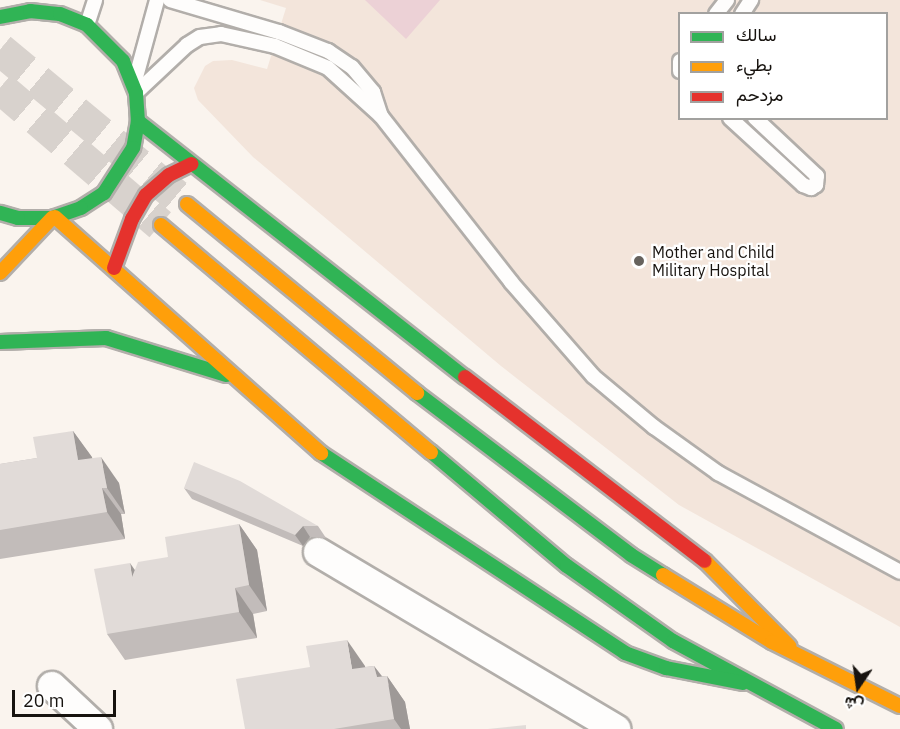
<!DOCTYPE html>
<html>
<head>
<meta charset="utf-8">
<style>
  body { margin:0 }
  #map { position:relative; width:900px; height:729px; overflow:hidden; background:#faf4ee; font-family:"IBM Plex Sans",Vazirmatn,sans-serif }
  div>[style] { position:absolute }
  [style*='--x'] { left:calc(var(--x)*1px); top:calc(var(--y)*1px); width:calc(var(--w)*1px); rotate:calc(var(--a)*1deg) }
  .built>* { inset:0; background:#f3e5db }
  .green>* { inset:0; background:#ecd1d6 }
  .highway-tunnel>* { height:33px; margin-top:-16.5px; transform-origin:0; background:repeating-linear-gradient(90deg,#d8d2cd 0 33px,transparent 0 49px) }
  .roads { filter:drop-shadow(2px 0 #b2aeaa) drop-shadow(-2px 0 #b2aeaa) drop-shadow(0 2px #b2aeaa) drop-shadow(0 -2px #b2aeaa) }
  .lane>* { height:14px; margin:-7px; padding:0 7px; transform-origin:7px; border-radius:7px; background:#fefdfc }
  .street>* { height:28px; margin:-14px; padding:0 14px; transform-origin:14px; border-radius:14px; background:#fefdfc }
  .fast>* { height:14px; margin:-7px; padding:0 7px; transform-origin:7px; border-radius:7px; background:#30b455 }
  .slow>* { height:14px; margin:-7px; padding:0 7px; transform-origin:7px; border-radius:7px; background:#ff9f0a }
  .jam>* { height:14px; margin:-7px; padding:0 7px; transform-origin:7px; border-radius:7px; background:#e5322d }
  .wall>* { inset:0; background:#c2bcba }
  .shaded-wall>* { inset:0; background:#9e9997 }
  .building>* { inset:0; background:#e1dbd8 }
  .dots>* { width:16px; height:16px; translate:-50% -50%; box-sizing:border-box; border:3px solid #fff; border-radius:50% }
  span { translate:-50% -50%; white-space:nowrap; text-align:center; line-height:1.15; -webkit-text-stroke:4.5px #fff; paint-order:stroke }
  .poi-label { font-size:16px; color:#17130f }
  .left { translate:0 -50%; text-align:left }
  .legend { position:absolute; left:678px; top:12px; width:210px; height:108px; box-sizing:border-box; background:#fff; border:2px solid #a2a19f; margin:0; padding:8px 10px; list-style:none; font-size:18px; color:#17130f }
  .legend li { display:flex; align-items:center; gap:12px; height:30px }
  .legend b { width:30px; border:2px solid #a2a19f }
  .north { position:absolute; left:828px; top:657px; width:60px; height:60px; -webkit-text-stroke:4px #fff; paint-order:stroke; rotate:193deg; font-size:16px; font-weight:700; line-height:24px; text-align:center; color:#17130f }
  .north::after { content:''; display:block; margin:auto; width:21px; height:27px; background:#17130f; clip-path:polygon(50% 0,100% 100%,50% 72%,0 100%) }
  .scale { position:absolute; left:12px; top:690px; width:104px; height:27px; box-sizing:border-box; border:3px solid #17130f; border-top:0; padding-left:8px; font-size:18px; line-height:21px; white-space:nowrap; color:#17130f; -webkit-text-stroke:4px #fff; paint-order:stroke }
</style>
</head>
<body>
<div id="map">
  <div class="built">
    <div style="clip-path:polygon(evenodd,260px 0,900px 0,900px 627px,679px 505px,501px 366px,253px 157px,198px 100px,194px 88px,205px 66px,213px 61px,232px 60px,267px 69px,286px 8px,260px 0,680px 14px,886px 14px,886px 118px,680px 118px,680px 14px)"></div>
  </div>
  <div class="green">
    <div style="clip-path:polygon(365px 0,440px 0,406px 39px)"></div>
  </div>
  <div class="highway-tunnel">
    <div style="--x:0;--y:49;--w:238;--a:39.7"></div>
    <div style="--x:0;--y:87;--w:211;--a:40.6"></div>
  </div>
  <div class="roads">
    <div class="lane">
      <div style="--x:170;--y:0;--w:114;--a:16.4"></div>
      <div style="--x:279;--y:32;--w:53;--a:21.2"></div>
      <div style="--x:328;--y:51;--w:29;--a:34"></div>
      <div style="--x:352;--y:67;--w:33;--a:50"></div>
      <div style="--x:373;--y:92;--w:25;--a:72"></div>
      <div style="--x:716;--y:14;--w:18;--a:-52"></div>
      <div style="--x:742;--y:14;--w:17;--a:-57"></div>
      <div style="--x:87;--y:25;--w:26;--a:-72"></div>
      <div style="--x:680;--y:61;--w:10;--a:90"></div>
      <div style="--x:136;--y:77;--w:80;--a:-74.7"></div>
      <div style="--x:137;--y:92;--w:69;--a:-43.2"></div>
      <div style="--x:187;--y:45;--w:15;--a:-32"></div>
      <div style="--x:200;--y:37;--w:21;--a:-8"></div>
      <div style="--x:221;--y:34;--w:55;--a:12.5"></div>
      <div style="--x:275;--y:46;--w:57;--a:22.5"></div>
      <div style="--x:328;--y:68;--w:72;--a:42.2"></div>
      <div style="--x:381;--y:116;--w:211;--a:51.9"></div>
      <div style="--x:511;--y:282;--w:125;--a:48.9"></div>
      <div style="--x:593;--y:376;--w:80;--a:39.9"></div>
      <div style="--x:654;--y:427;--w:79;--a:35.7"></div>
      <div style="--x:718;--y:473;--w:207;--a:28.5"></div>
      <div style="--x:730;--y:118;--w:99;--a:42.5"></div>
      <div style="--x:803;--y:185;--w:9;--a:21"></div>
      <div style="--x:811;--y:188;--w:6;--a:-31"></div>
      <div style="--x:816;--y:185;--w:9;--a:-84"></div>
      <div style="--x:817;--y:176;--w:85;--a:-136.9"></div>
    </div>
    <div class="street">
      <div style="--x:318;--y:552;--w:347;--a:30.7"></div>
      <div style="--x:52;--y:686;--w:63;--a:43.1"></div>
    </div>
    <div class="fast">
      <div style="--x:0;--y:17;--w:31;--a:-11"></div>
      <div style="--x:30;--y:11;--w:30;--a:6"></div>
      <div style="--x:60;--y:14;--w:29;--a:22"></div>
      <div style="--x:87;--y:25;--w:51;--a:45"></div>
      <div style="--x:123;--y:61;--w:35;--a:68"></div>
      <div style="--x:136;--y:93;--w:28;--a:86"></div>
      <div style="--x:138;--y:121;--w:27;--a:100"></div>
      <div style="--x:133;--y:148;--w:54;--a:122.8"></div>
      <div style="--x:104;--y:193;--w:27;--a:147"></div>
      <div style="--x:81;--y:208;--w:31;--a:161"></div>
      <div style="--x:52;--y:218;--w:34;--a:180"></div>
      <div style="--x:18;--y:218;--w:19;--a:-164"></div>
      <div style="--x:138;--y:121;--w:415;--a:38.1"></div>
      <div style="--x:0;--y:342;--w:106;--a:-2.2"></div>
      <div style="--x:106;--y:338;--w:126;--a:17.1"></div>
      <div style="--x:417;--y:393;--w:268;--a:37.1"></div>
      <div style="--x:631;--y:555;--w:38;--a:32"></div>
      <div style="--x:431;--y:452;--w:177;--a:40"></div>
      <div style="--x:567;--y:566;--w:130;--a:35.3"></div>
      <div style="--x:673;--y:641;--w:185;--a:28.4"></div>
      <div style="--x:321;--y:453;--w:364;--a:33.3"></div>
      <div style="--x:625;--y:653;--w:44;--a:20.1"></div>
      <div style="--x:666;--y:668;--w:78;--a:11"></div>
    </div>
    <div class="slow">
      <div style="--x:187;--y:204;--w:298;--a:39.4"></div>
      <div style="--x:55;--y:217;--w:356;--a:41.6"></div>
      <div style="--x:161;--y:225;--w:353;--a:40.1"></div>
      <div style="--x:0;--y:273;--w:76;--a:-46.6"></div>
      <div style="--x:705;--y:561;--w:120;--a:45.3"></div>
      <div style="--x:663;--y:575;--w:128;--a:31.6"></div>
      <div style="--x:772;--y:642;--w:143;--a:26.6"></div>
    </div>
    <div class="jam">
      <div style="--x:114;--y:268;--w:52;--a:-69.8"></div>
      <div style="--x:132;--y:219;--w:28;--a:-60"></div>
      <div style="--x:146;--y:195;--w:30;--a:-41"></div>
      <div style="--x:169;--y:175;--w:25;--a:-26"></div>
      <div style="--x:465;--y:377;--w:302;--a:37.5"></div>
    </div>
  </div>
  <div class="wall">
    <div style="clip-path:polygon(73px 431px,92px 458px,119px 483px,125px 514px,121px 514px,125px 539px,0 559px,0 464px,37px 458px)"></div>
    <div style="clip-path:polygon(184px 488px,318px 526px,326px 538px,310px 537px,303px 546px,192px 499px)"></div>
    <div style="clip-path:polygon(239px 524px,257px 550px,267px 611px,253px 614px,257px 638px,125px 660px,107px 634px,168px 557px)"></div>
    <div style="clip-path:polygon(365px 666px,365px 667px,374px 666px,382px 676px,387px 676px,405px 702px,410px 729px,245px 729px)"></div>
  </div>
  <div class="shaded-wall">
    <div style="clip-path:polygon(73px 431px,92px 457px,97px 486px,78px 460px)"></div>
    <div style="clip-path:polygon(101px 457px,119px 483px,125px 514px,107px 488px)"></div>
    <div style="clip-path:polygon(102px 488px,121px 514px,125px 539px,107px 512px)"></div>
    <div style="clip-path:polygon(239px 524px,257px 550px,267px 611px,249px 585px)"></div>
    <div style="clip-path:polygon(303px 526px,310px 537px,303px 546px,295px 535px)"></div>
    <div style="clip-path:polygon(130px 563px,148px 589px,132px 577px)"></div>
    <div style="clip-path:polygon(235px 588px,253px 614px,257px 638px,239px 612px)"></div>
    <div style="clip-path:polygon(347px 640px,365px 666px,370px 695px,352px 669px)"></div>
    <div style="clip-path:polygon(374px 666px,389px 686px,387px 676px,405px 702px,410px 729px,401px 729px,394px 719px,377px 677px)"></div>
  </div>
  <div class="building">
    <div style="clip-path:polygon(73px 431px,78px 460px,101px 457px,107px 488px,102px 488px,107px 512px,0 530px,0 464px,37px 458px,33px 437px)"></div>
    <div style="clip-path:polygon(194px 462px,240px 481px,318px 526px,303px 526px,295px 535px,184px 488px)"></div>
    <div style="clip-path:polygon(239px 524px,249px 585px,235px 588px,239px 612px,107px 634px,94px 569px,130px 563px,132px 577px,138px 562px,168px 557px,165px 537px)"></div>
    <div style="clip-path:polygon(347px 640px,352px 669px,374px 666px,377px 677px,387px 676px,394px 719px,334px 729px,245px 729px,236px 679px,310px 667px,306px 646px)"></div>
    <div style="clip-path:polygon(526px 725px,526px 729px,488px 729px)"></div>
  </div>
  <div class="dots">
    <div style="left:639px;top:261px;background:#66625d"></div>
  </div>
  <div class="poi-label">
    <span class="left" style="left:652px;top:261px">Mother and Child<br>Military Hospital</span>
  </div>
  <ul class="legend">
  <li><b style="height:8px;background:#30b455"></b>سالك</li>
  <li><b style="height:8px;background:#ff9f0a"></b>بطيء</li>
  <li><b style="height:8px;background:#e5322d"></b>مزدحم</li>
  </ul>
  <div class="north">ش</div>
  <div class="scale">20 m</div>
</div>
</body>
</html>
